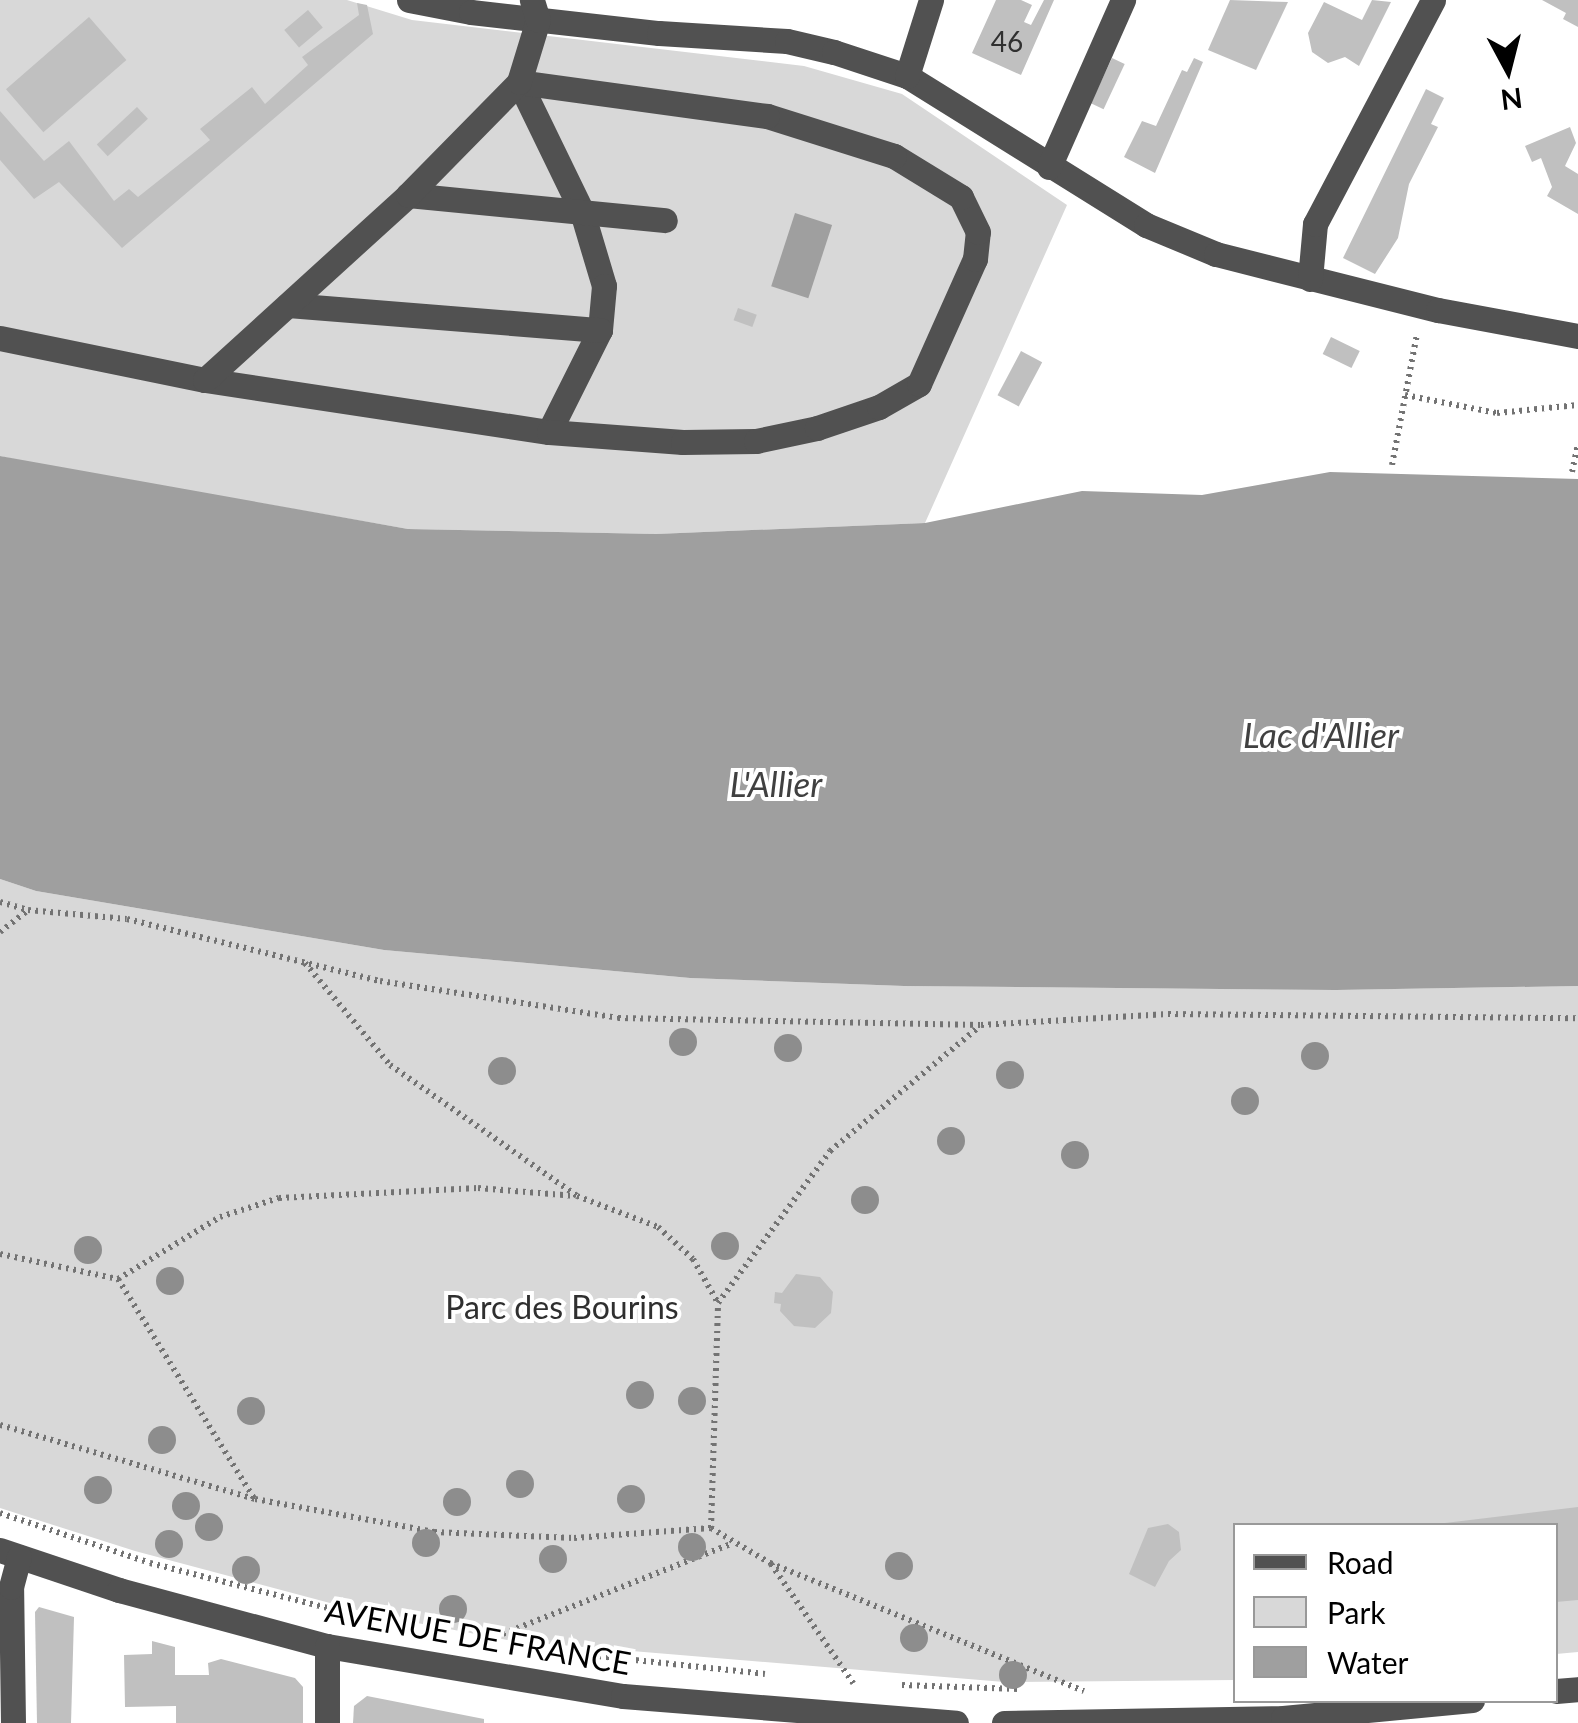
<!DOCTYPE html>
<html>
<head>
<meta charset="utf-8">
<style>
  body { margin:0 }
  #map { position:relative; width:1578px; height:1723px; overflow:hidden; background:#fff; font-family:Lato,sans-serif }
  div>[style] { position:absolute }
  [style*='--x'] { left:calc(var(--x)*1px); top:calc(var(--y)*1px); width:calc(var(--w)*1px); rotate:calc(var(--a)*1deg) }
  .green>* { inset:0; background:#d8d8d8 }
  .water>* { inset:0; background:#9f9f9f; transform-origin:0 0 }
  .building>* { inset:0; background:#c0c0c0; transform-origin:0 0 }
  .path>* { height:6px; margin-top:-3px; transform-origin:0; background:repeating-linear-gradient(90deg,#737373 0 2.5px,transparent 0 7.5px) }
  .minor>* { height:25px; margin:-12.5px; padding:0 12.5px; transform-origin:12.5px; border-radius:12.5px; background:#515151 }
  .trees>* { width:28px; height:28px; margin:-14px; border-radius:50%; background:#8d8d8d }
  span { translate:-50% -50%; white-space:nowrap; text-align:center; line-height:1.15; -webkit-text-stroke:8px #fff; paint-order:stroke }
  .number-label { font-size:28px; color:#303030 }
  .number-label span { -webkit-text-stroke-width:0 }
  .park-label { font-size:32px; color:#2f2f2f }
  .street-label { font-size:32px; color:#000 }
  .water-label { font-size:35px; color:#404040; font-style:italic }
  .legend { position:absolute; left:1233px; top:1523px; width:325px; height:180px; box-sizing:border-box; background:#fff; border:2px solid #999; margin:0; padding:12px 18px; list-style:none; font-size:30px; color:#000 }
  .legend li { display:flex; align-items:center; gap:20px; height:50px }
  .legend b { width:50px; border:2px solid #999 }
  .north { position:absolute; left:1458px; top:20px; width:100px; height:100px; -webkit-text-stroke:8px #fff; paint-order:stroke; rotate:173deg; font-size:28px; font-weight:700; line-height:40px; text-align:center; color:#000 }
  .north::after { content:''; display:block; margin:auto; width:35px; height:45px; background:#000; clip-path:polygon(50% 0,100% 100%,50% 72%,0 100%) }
</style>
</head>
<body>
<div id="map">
  <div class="green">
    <div style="clip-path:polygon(0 0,347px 0,412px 20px,804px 66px,902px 94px,1067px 205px,925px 523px,656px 534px,408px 529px,36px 464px,0 456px)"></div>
    <div style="clip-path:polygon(0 879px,36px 891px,384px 950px,690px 978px,904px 986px,1336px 990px,1578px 986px,1578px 1652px,1556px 1654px,1556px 1526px,1236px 1526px,1235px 1680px,1004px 1682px,512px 1641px,375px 1615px,135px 1551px,0 1508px)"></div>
  </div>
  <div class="water">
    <div style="left:795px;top:213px;width:39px;height:77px;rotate:18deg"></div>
    <div style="clip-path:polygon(0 456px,408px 529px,656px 534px,925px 523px,1082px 491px,1202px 495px,1330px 472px,1578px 479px,1578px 986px,1336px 990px,904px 986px,690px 978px,384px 950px,36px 891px,0 879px)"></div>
  </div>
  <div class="building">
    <div style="clip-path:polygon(996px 0,1021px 0,1032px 5px,1024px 22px,1031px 25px,1044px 0,1054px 0,1021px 75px,972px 53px)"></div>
    <div style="clip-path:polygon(1230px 0,1288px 2px,1256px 70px,1208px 50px)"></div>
    <div style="clip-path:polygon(1372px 0,1391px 2px,1359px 66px,1345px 57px,1328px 63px,1312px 52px,1308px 33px,1324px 2px,1362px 20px)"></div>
    <div style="clip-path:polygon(1542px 0,1578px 0,1578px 27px,1563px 19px,1566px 13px)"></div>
    <div style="clip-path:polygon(357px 3px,367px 5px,373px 34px,122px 248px,59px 182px,34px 199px,0 160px,0 111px,44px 161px,69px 141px,114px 201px,129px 189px,138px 197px,210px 140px,200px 129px,252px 87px,265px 104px,308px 65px,302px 57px,359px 15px)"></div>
    <div style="left:308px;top:10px;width:23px;height:31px;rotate:50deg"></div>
    <div style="left:89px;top:17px;width:57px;height:110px;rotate:49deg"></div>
    <div style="left:1112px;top:58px;width:14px;height:50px;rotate:25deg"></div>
    <div style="clip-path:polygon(1194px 58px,1203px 62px,1155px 173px,1124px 157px,1142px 121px,1156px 126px,1182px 70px,1187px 72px)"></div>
    <div style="clip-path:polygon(1426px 89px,1444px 98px,1431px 124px,1438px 127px,1409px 184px,1398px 238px,1375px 274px,1343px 258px)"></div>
    <div style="left:137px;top:107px;width:16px;height:55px;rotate:47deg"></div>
    <div style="clip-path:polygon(1570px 127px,1576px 143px,1565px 166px,1578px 174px,1578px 214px,1547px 196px,1552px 187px,1541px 158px,1532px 162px,1525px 146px)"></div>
    <div style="left:738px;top:308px;width:20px;height:13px;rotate:20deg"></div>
    <div style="left:1331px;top:337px;width:32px;height:19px;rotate:26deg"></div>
    <div style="left:1021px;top:351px;width:24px;height:50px;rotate:28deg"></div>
    <div style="clip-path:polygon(796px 1274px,820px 1277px,833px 1292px,831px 1313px,815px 1328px,794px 1326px,780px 1311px,781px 1304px,774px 1303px,775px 1292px,782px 1293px)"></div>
    <div style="clip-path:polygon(1578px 1507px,1578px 1600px,1556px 1602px,1556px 1526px,1420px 1526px)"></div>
    <div style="clip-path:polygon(1168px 1524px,1179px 1532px,1181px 1550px,1169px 1561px,1155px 1587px,1129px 1574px,1148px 1528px)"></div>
    <div style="clip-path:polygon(39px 1607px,74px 1617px,71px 1723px,37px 1723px,35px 1612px)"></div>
    <div style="clip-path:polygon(152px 1641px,175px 1647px,175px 1675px,209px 1675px,208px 1663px,221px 1659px,295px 1678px,303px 1687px,303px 1723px,176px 1723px,176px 1706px,125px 1707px,124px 1655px,152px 1654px)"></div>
    <div style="clip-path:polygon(367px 1696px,484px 1719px,484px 1723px,353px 1723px,354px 1706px)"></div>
  </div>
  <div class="path">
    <div style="--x:1405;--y:395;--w:94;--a:11.1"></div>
    <div style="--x:1497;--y:413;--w:81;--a:-5.6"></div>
    <div style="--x:1392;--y:465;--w:133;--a:-79.2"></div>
    <div style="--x:1572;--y:472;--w:30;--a:-78"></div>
    <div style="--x:0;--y:902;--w:29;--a:16"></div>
    <div style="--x:28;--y:910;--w:99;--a:5.2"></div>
    <div style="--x:127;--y:919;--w:260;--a:13.8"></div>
    <div style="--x:380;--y:981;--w:241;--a:8.8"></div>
    <div style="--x:618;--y:1018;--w:363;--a:1.1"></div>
    <div style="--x:981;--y:1025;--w:187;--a:-3.4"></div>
    <div style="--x:1168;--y:1014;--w:410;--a:0.6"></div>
    <div style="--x:0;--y:932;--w:34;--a:-38"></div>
    <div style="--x:305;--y:963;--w:133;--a:50.2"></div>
    <div style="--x:390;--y:1065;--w:228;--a:35"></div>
    <div style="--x:577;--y:1196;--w:87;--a:20.9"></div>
    <div style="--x:658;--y:1227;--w:47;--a:42.4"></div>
    <div style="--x:693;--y:1259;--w:51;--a:60.4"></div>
    <div style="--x:0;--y:1254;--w:121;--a:12"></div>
    <div style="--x:118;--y:1279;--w:258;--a:58.2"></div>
    <div style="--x:118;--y:1279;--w:119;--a:-31.3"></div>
    <div style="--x:220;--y:1217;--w:62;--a:-17.9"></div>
    <div style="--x:279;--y:1198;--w:199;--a:-2.9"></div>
    <div style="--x:478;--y:1188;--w:98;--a:4.7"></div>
    <div style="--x:0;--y:1425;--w:266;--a:16.2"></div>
    <div style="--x:255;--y:1499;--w:182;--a:10.4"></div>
    <div style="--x:434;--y:1532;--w:140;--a:2.5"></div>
    <div style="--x:574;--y:1538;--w:137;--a:-4.2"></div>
    <div style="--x:711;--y:1528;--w:69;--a:30.7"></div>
    <div style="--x:770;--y:1563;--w:339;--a:22.2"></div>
    <div style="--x:0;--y:1513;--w:158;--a:18.4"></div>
    <div style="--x:150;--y:1563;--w:241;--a:14.2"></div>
    <div style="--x:711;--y:1528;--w:225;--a:-88.2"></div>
    <div style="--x:718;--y:1303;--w:189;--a:-53.6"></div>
    <div style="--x:830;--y:1151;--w:195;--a:-39.8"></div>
    <div style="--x:771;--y:1564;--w:145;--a:55.4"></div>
    <div style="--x:482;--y:1642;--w:268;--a:-21.5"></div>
    <div style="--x:569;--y:1653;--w:197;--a:6.1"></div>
    <div style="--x:902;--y:1685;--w:117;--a:2"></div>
  </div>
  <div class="minor">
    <div style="--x:409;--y:0;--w:63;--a:11"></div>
    <div style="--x:471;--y:12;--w:189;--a:6.4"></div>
    <div style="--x:659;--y:33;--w:128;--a:3.6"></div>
    <div style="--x:787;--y:41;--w:48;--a:13.2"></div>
    <div style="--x:834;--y:52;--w:77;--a:18.2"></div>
    <div style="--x:907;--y:76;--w:282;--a:31.9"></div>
    <div style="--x:1146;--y:225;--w:76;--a:22.5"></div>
    <div style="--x:1216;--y:254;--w:229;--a:14.2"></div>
    <div style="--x:1438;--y:310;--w:142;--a:10.5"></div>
    <div style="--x:907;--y:76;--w:80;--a:-72.5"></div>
    <div style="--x:519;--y:82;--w:144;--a:64.1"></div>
    <div style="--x:582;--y:212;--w:77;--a:73.4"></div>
    <div style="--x:604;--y:286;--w:44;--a:95.2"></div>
    <div style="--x:600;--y:330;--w:114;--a:116.6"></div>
    <div style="--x:1049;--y:167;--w:183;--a:-66.1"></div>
    <div style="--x:408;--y:195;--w:258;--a:5.6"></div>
    <div style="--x:1310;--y:279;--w:55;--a:-84.8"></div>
    <div style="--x:1315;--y:224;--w:253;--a:-62.2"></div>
    <div style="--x:288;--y:305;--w:313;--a:4.6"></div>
    <div style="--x:0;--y:338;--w:209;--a:11.6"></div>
    <div style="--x:205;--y:380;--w:348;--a:8.6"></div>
    <div style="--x:549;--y:432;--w:134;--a:4.3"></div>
    <div style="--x:683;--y:442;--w:73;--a:-0.8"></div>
    <div style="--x:756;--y:441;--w:62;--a:-12"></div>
    <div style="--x:817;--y:428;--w:65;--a:-18.7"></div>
    <div style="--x:879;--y:407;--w:46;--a:-29.9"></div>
    <div style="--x:919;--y:384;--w:137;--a:-65.9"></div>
    <div style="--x:975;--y:259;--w:27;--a:-84"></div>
    <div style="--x:978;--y:232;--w:39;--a:-116"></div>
    <div style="--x:961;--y:197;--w:79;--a:-148.5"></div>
    <div style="--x:894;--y:156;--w:133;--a:-162.5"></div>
    <div style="--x:767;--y:116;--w:250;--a:-172.2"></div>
    <div style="--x:205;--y:380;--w:275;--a:-42.3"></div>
    <div style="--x:408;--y:195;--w:158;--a:-45.5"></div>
    <div style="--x:519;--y:82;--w:65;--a:-73"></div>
    <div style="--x:538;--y:20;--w:21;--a:-107"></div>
    <div style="--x:0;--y:1550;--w:126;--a:18.6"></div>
    <div style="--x:119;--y:1590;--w:215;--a:15.1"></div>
    <div style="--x:327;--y:1646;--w:300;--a:9.6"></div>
    <div style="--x:623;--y:1696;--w:334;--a:4.6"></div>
    <div style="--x:1556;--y:1691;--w:22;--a:-5"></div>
    <div style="--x:13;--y:1723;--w:136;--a:-90.8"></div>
    <div style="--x:11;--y:1587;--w:31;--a:-75"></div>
    <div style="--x:327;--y:1723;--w:77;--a:-90"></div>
    <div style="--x:1004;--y:1723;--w:279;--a:-1"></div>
    <div style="--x:1283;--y:1718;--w:190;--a:-5.4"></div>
  </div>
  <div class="trees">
    <div style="left:683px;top:1042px"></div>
    <div style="left:788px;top:1048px"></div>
    <div style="left:1315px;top:1056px"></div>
    <div style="left:502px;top:1071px"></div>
    <div style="left:1010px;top:1075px"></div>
    <div style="left:1245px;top:1101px"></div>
    <div style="left:951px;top:1141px"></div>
    <div style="left:1075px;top:1155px"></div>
    <div style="left:865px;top:1200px"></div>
    <div style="left:725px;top:1246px"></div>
    <div style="left:88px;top:1250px"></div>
    <div style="left:170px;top:1281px"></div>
    <div style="left:640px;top:1395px"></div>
    <div style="left:692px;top:1401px"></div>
    <div style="left:251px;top:1411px"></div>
    <div style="left:162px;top:1440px"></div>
    <div style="left:520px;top:1484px"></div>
    <div style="left:98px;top:1490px"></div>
    <div style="left:631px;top:1499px"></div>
    <div style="left:457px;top:1502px"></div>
    <div style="left:186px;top:1506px"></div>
    <div style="left:209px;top:1527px"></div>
    <div style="left:426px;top:1543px"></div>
    <div style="left:169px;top:1544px"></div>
    <div style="left:692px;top:1547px"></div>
    <div style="left:553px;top:1559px"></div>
    <div style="left:899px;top:1566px"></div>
    <div style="left:246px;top:1570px"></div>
    <div style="left:453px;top:1609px"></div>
    <div style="left:914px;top:1638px"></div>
    <div style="left:1013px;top:1675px"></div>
  </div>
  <div class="number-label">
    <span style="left:1007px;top:41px">46</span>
  </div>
  <div class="park-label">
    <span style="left:562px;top:1307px">Parc des Bourins</span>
  </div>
  <div class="street-label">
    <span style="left:478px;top:1637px;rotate:10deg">AVENUE DE FRANCE</span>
  </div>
  <div class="water-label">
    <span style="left:1321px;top:734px">Lac d'Allier</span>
    <span style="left:776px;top:783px">L'Allier</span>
  </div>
  <ul class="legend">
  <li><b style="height:12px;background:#515151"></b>Road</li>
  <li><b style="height:28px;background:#d8d8d8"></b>Park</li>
  <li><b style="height:28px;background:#9f9f9f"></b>Water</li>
  </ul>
  <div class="north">N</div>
</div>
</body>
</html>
